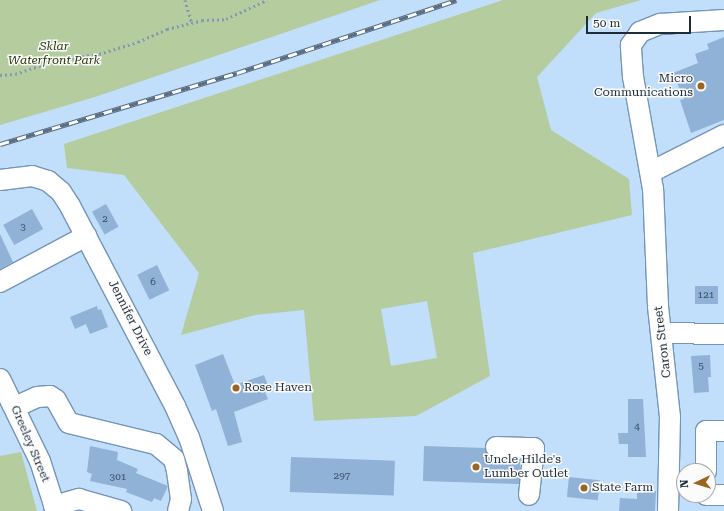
<!DOCTYPE html>
<html>
<head>
<meta charset="utf-8">
<style>
  body { margin:0 }
  #map { position:relative; width:724px; height:511px; overflow:hidden; background:#c1defb; font-family:"Roboto Serif",serif }
  div>[style] { position:absolute }
  [style*='--x'] { left:calc(var(--x)*1px); top:calc(var(--y)*1px); width:calc(var(--w)*1px); rotate:calc(var(--a)*1deg) }
  .green>* { inset:0; background:#b5cc9f }
  .building>* { inset:0; background:#8fb2d6; transform-origin:0 0 }
  .path>* { height:2.5px; margin-top:-1.25px; transform-origin:0; background:repeating-linear-gradient(90deg,#839bb2 0 2px,transparent 0 5px) }
  .roads { filter:drop-shadow(1px 0 #7395b8) drop-shadow(-1px 0 #7395b8) drop-shadow(0 1px #7395b8) drop-shadow(0 -1px #7395b8) }
  .minor>* { height:20px; margin:-10px; padding:0 10px; transform-origin:10px; border-radius:10px; background:#fff }
  .rail>* { height:4.5px; margin-top:-2.25px; transform-origin:0; background:repeating-linear-gradient(90deg,#fbfbfb 0 9px,#5a6d81 0 18px); box-sizing:border-box; border-block:1px solid #5a6d81 }
  .dots>* { width:11px; height:11px; translate:-50% -50%; box-sizing:border-box; border:2px solid #fbfbfb; border-radius:50% }
  span { translate:-50% -50%; white-space:nowrap; text-align:center; line-height:1.15; -webkit-text-stroke:3px #fbfbfb; paint-order:stroke }
  .number-label { font-size:10px; color:#3a4e61 }
  .number-label span { -webkit-text-stroke-width:0 }
  .park-label { font-size:12px; color:#1f3301; font-style:italic }
  .poi-label { font-size:12px; color:#1e2c3a }
  .right { translate:-100% -50%; text-align:right }
  .left { translate:0 -50%; text-align:left }
  .street-label { font-size:12px; color:#1e2c3a }
  .north { position:absolute; left:676px; top:463px; width:40px; height:40px; box-sizing:border-box; background:#fbfbfb; border:1px solid #a3a8ae; border-radius:50%; rotate:266deg; font-size:11px; font-weight:700; line-height:16px; text-align:center; color:#1e2c3a }
  .north::after { content:''; display:block; margin:auto; width:14px; height:18px; background:#9b651d; clip-path:polygon(50% 0,100% 100%,50% 72%,0 100%) }
  .scale { position:absolute; left:586px; top:16px; width:105px; height:18px; box-sizing:border-box; border:2px solid #1e2c3a; border-top:0; padding-left:5px; font-size:12px; line-height:14px; white-space:nowrap; color:#1e2c3a; -webkit-text-stroke:3px #fbfbfb; paint-order:stroke }
</style>
</head>
<body>
<div id="map">
  <div class="green">
    <div style="clip-path:polygon(0 0,380px 0,95px 97px,0 125px)"></div>
    <div style="clip-path:polygon(evenodd,503px 0,641px 0,596px 13px,537px 77px,551px 130px,629px 179px,632px 215px,473px 253px,490px 376px,416px 416px,314px 421px,304px 310px,255px 315px,181px 335px,199px 273px,124px 175px,67px 168px,64px 144px,503px 0,427px 301px,437px 358px,391px 366px,381px 309px,427px 301px)"></div>
    <div style="clip-path:polygon(21px 452px,37px 511px,0 511px,0 456px)"></div>
  </div>
  <div class="building">
    <div style="clip-path:polygon(724px 37px,724px 120px,691px 133px,680px 100px,684px 99px,673px 73px,698px 63px,695px 54px,709px 49px,707px 44px)"></div>
    <div style="left:106px;top:204px;width:26px;height:16px;rotate:61deg"></div>
    <div style="left:32px;top:209px;width:23px;height:33px;rotate:61deg"></div>
    <div style="clip-path:polygon(0 234px,13px 262px,0 269px)"></div>
    <div style="left:157px;top:265px;width:28px;height:22px;rotate:64deg"></div>
    <div style="left:695px;top:286px;width:23px;height:18px"></div>
    <div style="clip-path:polygon(97px 306px,98px 310px,101px 309px,108px 327px,90px 334px,86px 324px,75px 329px,70px 317px)"></div>
    <div style="clip-path:polygon(223px 354px,235px 385px,264px 375px,270px 391px,265px 392px,268px 399px,234px 412px,242px 442px,228px 446px,216px 409px,212px 411px,195px 365px)"></div>
    <div style="clip-path:polygon(710px 355px,711px 377px,708px 377px,709px 392px,694px 393px,691px 356px)"></div>
    <div style="clip-path:polygon(628px 399px,643px 399px,646px 457px,628px 457px,628px 444px,619px 444px,618px 433px,628px 433px)"></div>
    <div style="clip-path:polygon(90px 446px,118px 452px,117px 460px,138px 469px,136px 473px,168px 486px,161px 501px,154px 498px,152px 502px,126px 492px,127px 489px,90px 481px,92px 474px,87px 472px)"></div>
    <div style="clip-path:polygon(424px 446px,485px 448px,490px 457px,495px 458px,521px 459px,519px 484px,423px 481px)"></div>
    <div style="left:291px;top:457px;width:104px;height:35px;rotate:2deg"></div>
    <div style="left:569px;top:477px;width:31px;height:20px;rotate:6deg"></div>
    <div style="clip-path:polygon(637px 490px,656px 491px,655px 511px,619px 511px,620px 498px,637px 499px)"></div>
  </div>
  <div class="path">
    <div style="--x:185;--y:0;--w:24;--a:73"></div>
    <div style="--x:0;--y:75;--w:15;--a:-4"></div>
    <div style="--x:15;--y:74;--w:44;--a:-18.4"></div>
    <div style="--x:57;--y:60;--w:42;--a:-8.1"></div>
    <div style="--x:99;--y:54;--w:41;--a:-17.1"></div>
    <div style="--x:138;--y:42;--w:32;--a:-24"></div>
    <div style="--x:167;--y:29;--w:36;--a:-14"></div>
    <div style="--x:202;--y:20;--w:24;--a:-2"></div>
    <div style="--x:226;--y:19;--w:45;--a:-24.9"></div>
  </div>
  <div class="roads">
    <div class="minor">
      <div style="--x:651;--y:172;--w:82;--a:-26.9"></div>
      <div style="--x:0;--y:180;--w:32;--a:-7"></div>
      <div style="--x:32;--y:176;--w:17;--a:17"></div>
      <div style="--x:48;--y:181;--w:17;--a:40"></div>
      <div style="--x:61;--y:192;--w:17;--a:57"></div>
      <div style="--x:70;--y:206;--w:226;--a:62.3"></div>
      <div style="--x:175;--y:406;--w:34;--a:66"></div>
      <div style="--x:189;--y:437;--w:78;--a:72"></div>
      <div style="--x:0;--y:282;--w:98;--a:-28.1"></div>
      <div style="--x:662;--y:333;--w:62;--a:0.9"></div>
      <div style="--x:0;--y:379;--w:91;--a:64"></div>
      <div style="--x:40;--y:461;--w:52;--a:72.3"></div>
      <div style="--x:15;--y:407;--w:24;--a:-24"></div>
      <div style="--x:37;--y:397;--w:13;--a:-4"></div>
      <div style="--x:50;--y:396;--w:7;--a:34"></div>
      <div style="--x:56;--y:400;--w:26;--a:61"></div>
      <div style="--x:69;--y:423;--w:89;--a:13.6"></div>
      <div style="--x:156;--y:444;--w:23;--a:40"></div>
      <div style="--x:174;--y:459;--w:12;--a:76"></div>
      <div style="--x:177;--y:471;--w:28;--a:82"></div>
      <div style="--x:181;--y:499;--w:12;--a:104"></div>
      <div style="--x:496;--y:447;--w:38;--a:2"></div>
      <div style="--x:534;--y:448;--w:47;--a:96.1"></div>
      <div style="--x:706;--y:471;--w:40;--a:-90"></div>
      <div style="--x:706;--y:431;--w:18;--a:0"></div>
      <div style="--x:706;--y:495;--w:18;--a:0"></div>
      <div style="--x:54;--y:506;--w:26;--a:-16"></div>
      <div style="--x:79;--y:499;--w:44;--a:15.9"></div>
      <div style="--x:668;--y:511;--w:94;--a:-88.8"></div>
      <div style="--x:670;--y:417;--w:112;--a:-96.2"></div>
      <div style="--x:658;--y:306;--w:117;--a:-92.4"></div>
      <div style="--x:653;--y:189;--w:114;--a:-100.1"></div>
      <div style="--x:633;--y:77;--w:32;--a:-94"></div>
      <div style="--x:631;--y:45;--w:16;--a:-55"></div>
      <div style="--x:640;--y:32;--w:22;--a:-22"></div>
      <div style="--x:660;--y:24;--w:64;--a:-3.6"></div>
    </div>
  </div>
  <div class="rail">
    <div style="--x:0;--y:144;--w:247;--a:-16.7"></div>
    <div style="--x:237;--y:73;--w:231;--a:-18.4"></div>
  </div>
  <div class="dots">
    <div style="left:701px;top:86px;background:#9b651d"></div>
    <div style="left:236px;top:388px;background:#9b651d"></div>
    <div style="left:476px;top:467px;background:#9b651d"></div>
    <div style="left:584px;top:488px;background:#9b651d"></div>
  </div>
  <div class="number-label">
    <span style="left:105px;top:219px">2</span>
    <span style="left:23px;top:227px">3</span>
    <span style="left:153px;top:282px">6</span>
    <span style="left:706px;top:295px">121</span>
    <span style="left:701px;top:366px">5</span>
    <span style="left:637px;top:427px">4</span>
    <span style="left:342px;top:476px">297</span>
    <span style="left:118px;top:477px">301</span>
  </div>
  <div class="park-label">
    <span style="left:54px;top:54px">Sklar<br>Waterfront Park</span>
  </div>
  <div class="poi-label">
    <span class="right" style="left:693px;top:86px">Micro<br>Communications</span>
    <span class="left" style="left:244px;top:388px">Rose Haven</span>
    <span class="left" style="left:484px;top:467px">Uncle Hilde's<br>Lumber Outlet</span>
    <span class="left" style="left:592px;top:488px">State Farm</span>
  </div>
  <div class="street-label">
    <span style="left:130px;top:318px;rotate:63deg">Jennifer Drive</span>
    <span style="left:663px;top:342px;rotate:-97deg">Caron Street</span>
    <span style="left:30px;top:444px;rotate:67deg">Greeley Street</span>
  </div>
  <div class="north">N</div>
  <div class="scale">50 m</div>
</div>
</body>
</html>
